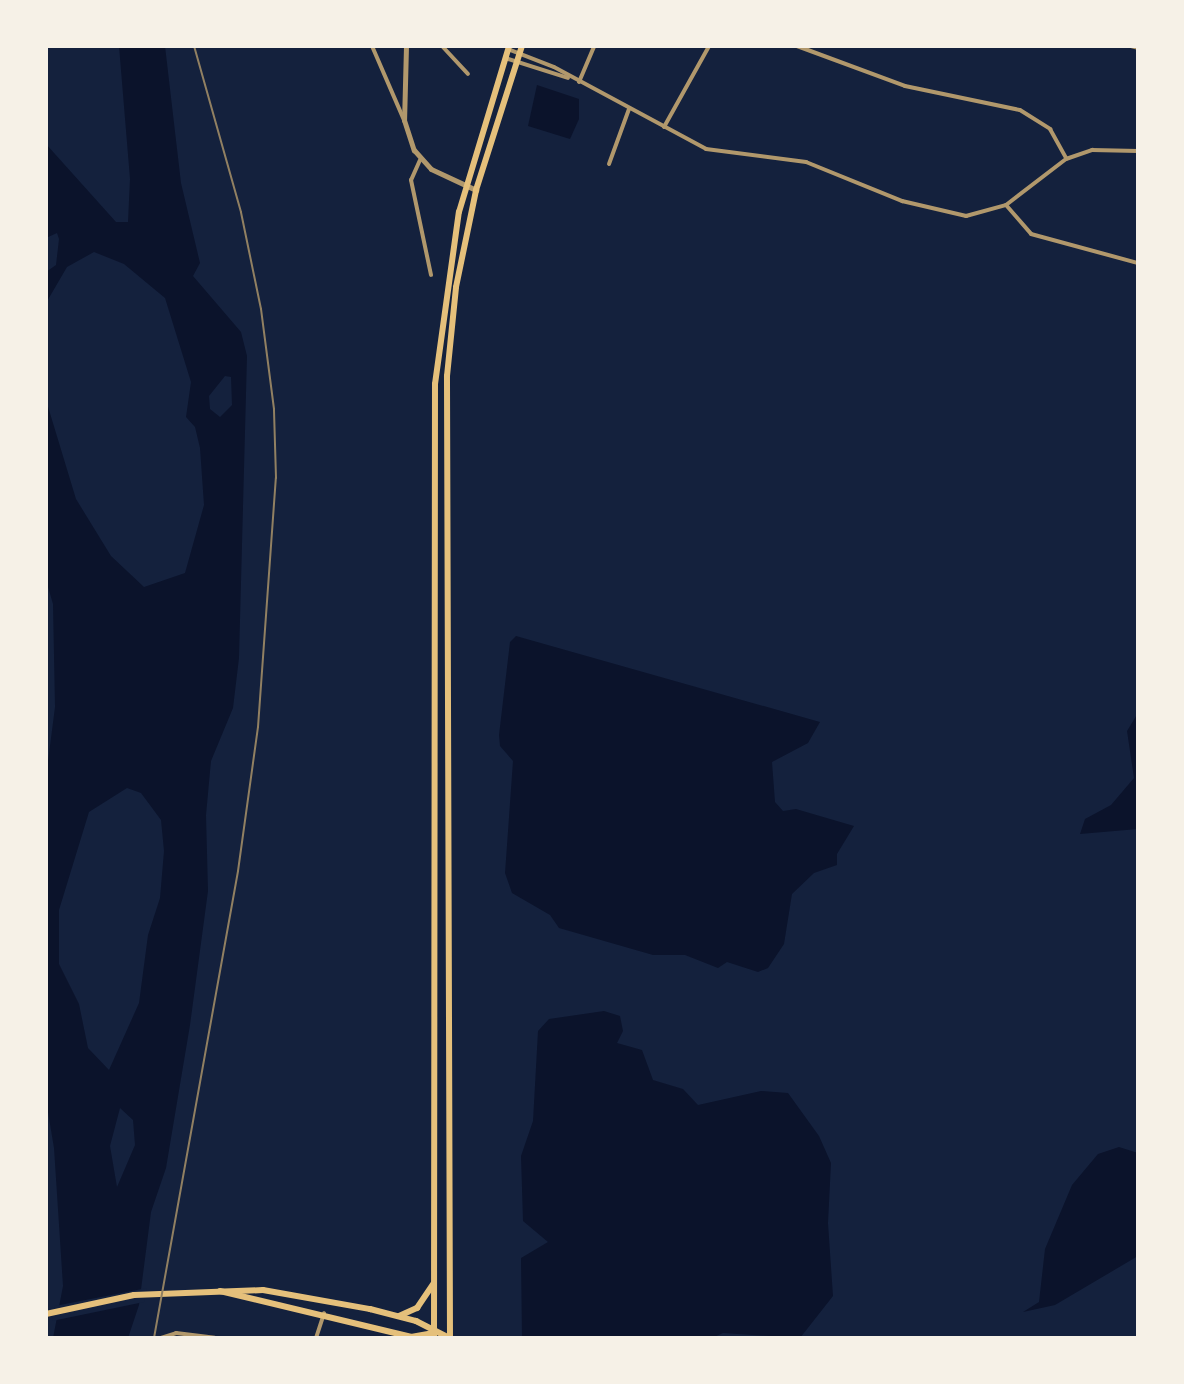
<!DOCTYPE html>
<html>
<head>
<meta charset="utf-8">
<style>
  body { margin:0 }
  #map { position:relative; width:1184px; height:1384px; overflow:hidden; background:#14213d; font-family:"Fira Sans Condensed",sans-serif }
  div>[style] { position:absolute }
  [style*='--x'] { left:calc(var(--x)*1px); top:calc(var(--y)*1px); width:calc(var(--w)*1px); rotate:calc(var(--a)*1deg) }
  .water>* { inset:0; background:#0b132b }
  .pier>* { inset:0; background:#14213d }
  .minor>* { height:4px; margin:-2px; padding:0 2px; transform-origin:2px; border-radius:2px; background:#b1986c }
  .tertiary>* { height:5px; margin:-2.5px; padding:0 2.5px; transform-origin:2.5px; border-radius:2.5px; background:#b1986c }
  .primary>* { height:6px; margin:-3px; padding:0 3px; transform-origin:3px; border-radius:3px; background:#e5c07b }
  .rail>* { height:2px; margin:-1px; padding:0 1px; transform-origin:1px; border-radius:1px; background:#918062 }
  span { translate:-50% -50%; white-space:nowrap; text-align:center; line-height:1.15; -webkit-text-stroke:8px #f6f1e7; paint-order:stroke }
  .frame { position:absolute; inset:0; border:48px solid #f6f1e7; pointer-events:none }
</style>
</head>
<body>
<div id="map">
  <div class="water">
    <div style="clip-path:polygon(evenodd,119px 46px,165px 46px,181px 183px,200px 263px,193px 276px,241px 332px,247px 356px,239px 658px,233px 708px,211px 761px,206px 815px,208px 891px,190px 1025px,166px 1168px,151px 1212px,139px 1305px,128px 1338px,53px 1338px,63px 1286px,54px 1148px,46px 1100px,46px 777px,55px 707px,53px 604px,46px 580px,46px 400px,76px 499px,111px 556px,144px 587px,185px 573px,204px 505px,200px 448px,195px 427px,186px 417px,191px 382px,165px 298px,124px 264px,94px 252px,67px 267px,46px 303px,46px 272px,56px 265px,59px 239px,57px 233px,46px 238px,46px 144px,116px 222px,128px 222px,130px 179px,119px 46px,225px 376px,231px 377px,232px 405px,220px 417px,210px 409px,209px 396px,225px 376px,119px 46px,127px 788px,141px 793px,161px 820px,164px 851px,160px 898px,148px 935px,139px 1003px,109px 1070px,88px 1048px,79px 1004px,59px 964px,59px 910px,89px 812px,127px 788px,119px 46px,120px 1108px,133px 1120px,135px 1145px,117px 1187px,110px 1146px,120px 1108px)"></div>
    <div style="clip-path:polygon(537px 85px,579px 99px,579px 119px,570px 139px,528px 126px)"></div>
    <div style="clip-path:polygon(516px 636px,820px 722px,808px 743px,772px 762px,775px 802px,783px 811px,796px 809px,854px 826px,837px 854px,837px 865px,814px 873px,792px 894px,784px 944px,768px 968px,758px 972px,727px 962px,718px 968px,685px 955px,653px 955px,559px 928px,550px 915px,512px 893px,505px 873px,513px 761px,500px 746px,499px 735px,510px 642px)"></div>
    <div style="clip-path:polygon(1138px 713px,1138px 829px,1080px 834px,1085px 819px,1111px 805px,1134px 778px,1127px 731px)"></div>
    <div style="clip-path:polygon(604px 1011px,620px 1016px,623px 1031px,617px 1043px,642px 1050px,653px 1080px,683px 1089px,698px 1105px,761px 1091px,788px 1093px,819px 1136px,831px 1163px,828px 1223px,833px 1296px,800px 1338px,723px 1333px,712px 1338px,522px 1338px,521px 1258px,548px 1242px,523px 1221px,521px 1156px,533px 1121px,538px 1031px,549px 1019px)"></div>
    <div style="clip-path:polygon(1119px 1147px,1138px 1153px,1138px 1256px,1055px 1305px,1023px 1312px,1039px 1302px,1045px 1249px,1072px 1185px,1098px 1154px)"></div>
  </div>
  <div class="pier">
    <div style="clip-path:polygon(147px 1288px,144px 1302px,52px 1321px,55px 1306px)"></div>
  </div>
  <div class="minor">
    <div style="--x:372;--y:46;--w:81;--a:66.6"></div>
    <div style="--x:442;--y:46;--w:38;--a:47"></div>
    <div style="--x:797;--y:46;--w:115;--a:20.3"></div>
    <div style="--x:905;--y:86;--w:117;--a:11.8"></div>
    <div style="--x:1020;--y:110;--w:36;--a:32"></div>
    <div style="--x:1050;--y:129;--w:33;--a:61"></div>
    <div style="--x:1131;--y:46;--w:7;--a:16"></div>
    <div style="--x:508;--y:49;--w:49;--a:21.4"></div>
    <div style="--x:554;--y:67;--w:173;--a:28.3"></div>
    <div style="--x:706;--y:149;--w:101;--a:7.4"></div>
    <div style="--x:806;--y:162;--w:104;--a:22.1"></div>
    <div style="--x:902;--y:201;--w:66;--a:13.2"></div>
    <div style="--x:966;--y:216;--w:41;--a:-15.4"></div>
    <div style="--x:1006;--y:205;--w:76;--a:-37.5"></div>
    <div style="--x:1066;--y:159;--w:28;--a:-19"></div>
    <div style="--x:1092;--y:150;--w:46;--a:1.2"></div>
    <div style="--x:505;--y:58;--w:66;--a:17.6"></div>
    <div style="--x:579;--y:82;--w:39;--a:-67"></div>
    <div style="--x:664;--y:127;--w:93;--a:-60.9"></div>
    <div style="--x:420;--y:160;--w:22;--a:114"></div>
    <div style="--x:411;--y:180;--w:97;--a:78.1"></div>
    <div style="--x:609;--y:164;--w:59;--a:-70"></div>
    <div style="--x:1006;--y:205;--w:38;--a:49"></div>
    <div style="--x:1031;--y:234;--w:111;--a:15.2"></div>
    <div style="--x:161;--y:1338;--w:16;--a:-18"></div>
    <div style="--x:176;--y:1333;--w:39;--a:7"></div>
    <div style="--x:316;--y:1338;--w:26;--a:-72"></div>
  </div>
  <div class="tertiary">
    <div style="--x:406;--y:46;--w:74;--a:91.5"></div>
    <div style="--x:404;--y:120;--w:32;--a:72"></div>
    <div style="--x:414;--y:150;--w:25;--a:48"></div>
    <div style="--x:431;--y:169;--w:50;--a:25"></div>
  </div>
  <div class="primary">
    <div style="--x:220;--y:1291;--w:196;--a:13.5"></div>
    <div style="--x:411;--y:1337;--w:23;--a:-10"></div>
    <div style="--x:46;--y:1314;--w:90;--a:-12.2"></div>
    <div style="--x:134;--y:1295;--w:129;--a:-2.2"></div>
    <div style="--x:263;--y:1290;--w:109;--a:10.1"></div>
    <div style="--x:370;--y:1309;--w:48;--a:14.6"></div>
    <div style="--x:416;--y:1321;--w:38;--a:27"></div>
    <div style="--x:399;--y:1316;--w:20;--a:-24"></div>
    <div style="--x:417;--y:1308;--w:29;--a:-56"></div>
    <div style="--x:434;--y:1338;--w:954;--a:-89.94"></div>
    <div style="--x:435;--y:384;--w:174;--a:-82.1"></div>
    <div style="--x:459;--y:212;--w:173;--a:-73.2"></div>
    <div style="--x:450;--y:1338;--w:962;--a:-90.18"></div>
    <div style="--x:447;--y:376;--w:89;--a:-84.2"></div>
    <div style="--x:456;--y:287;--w:99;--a:-78.3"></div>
    <div style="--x:476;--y:190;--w:151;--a:-72.3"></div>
  </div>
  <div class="rail">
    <div style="--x:154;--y:1338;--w:474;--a:-79.8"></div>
    <div style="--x:238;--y:871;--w:145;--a:-82.1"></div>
    <div style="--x:258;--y:727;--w:250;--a:-85.9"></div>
    <div style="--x:276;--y:478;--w:69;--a:-91.7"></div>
    <div style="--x:274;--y:409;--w:101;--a:-97.4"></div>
    <div style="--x:261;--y:309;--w:99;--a:-101.7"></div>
    <div style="--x:241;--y:212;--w:173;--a:-105.8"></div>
  </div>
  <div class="frame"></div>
</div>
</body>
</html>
